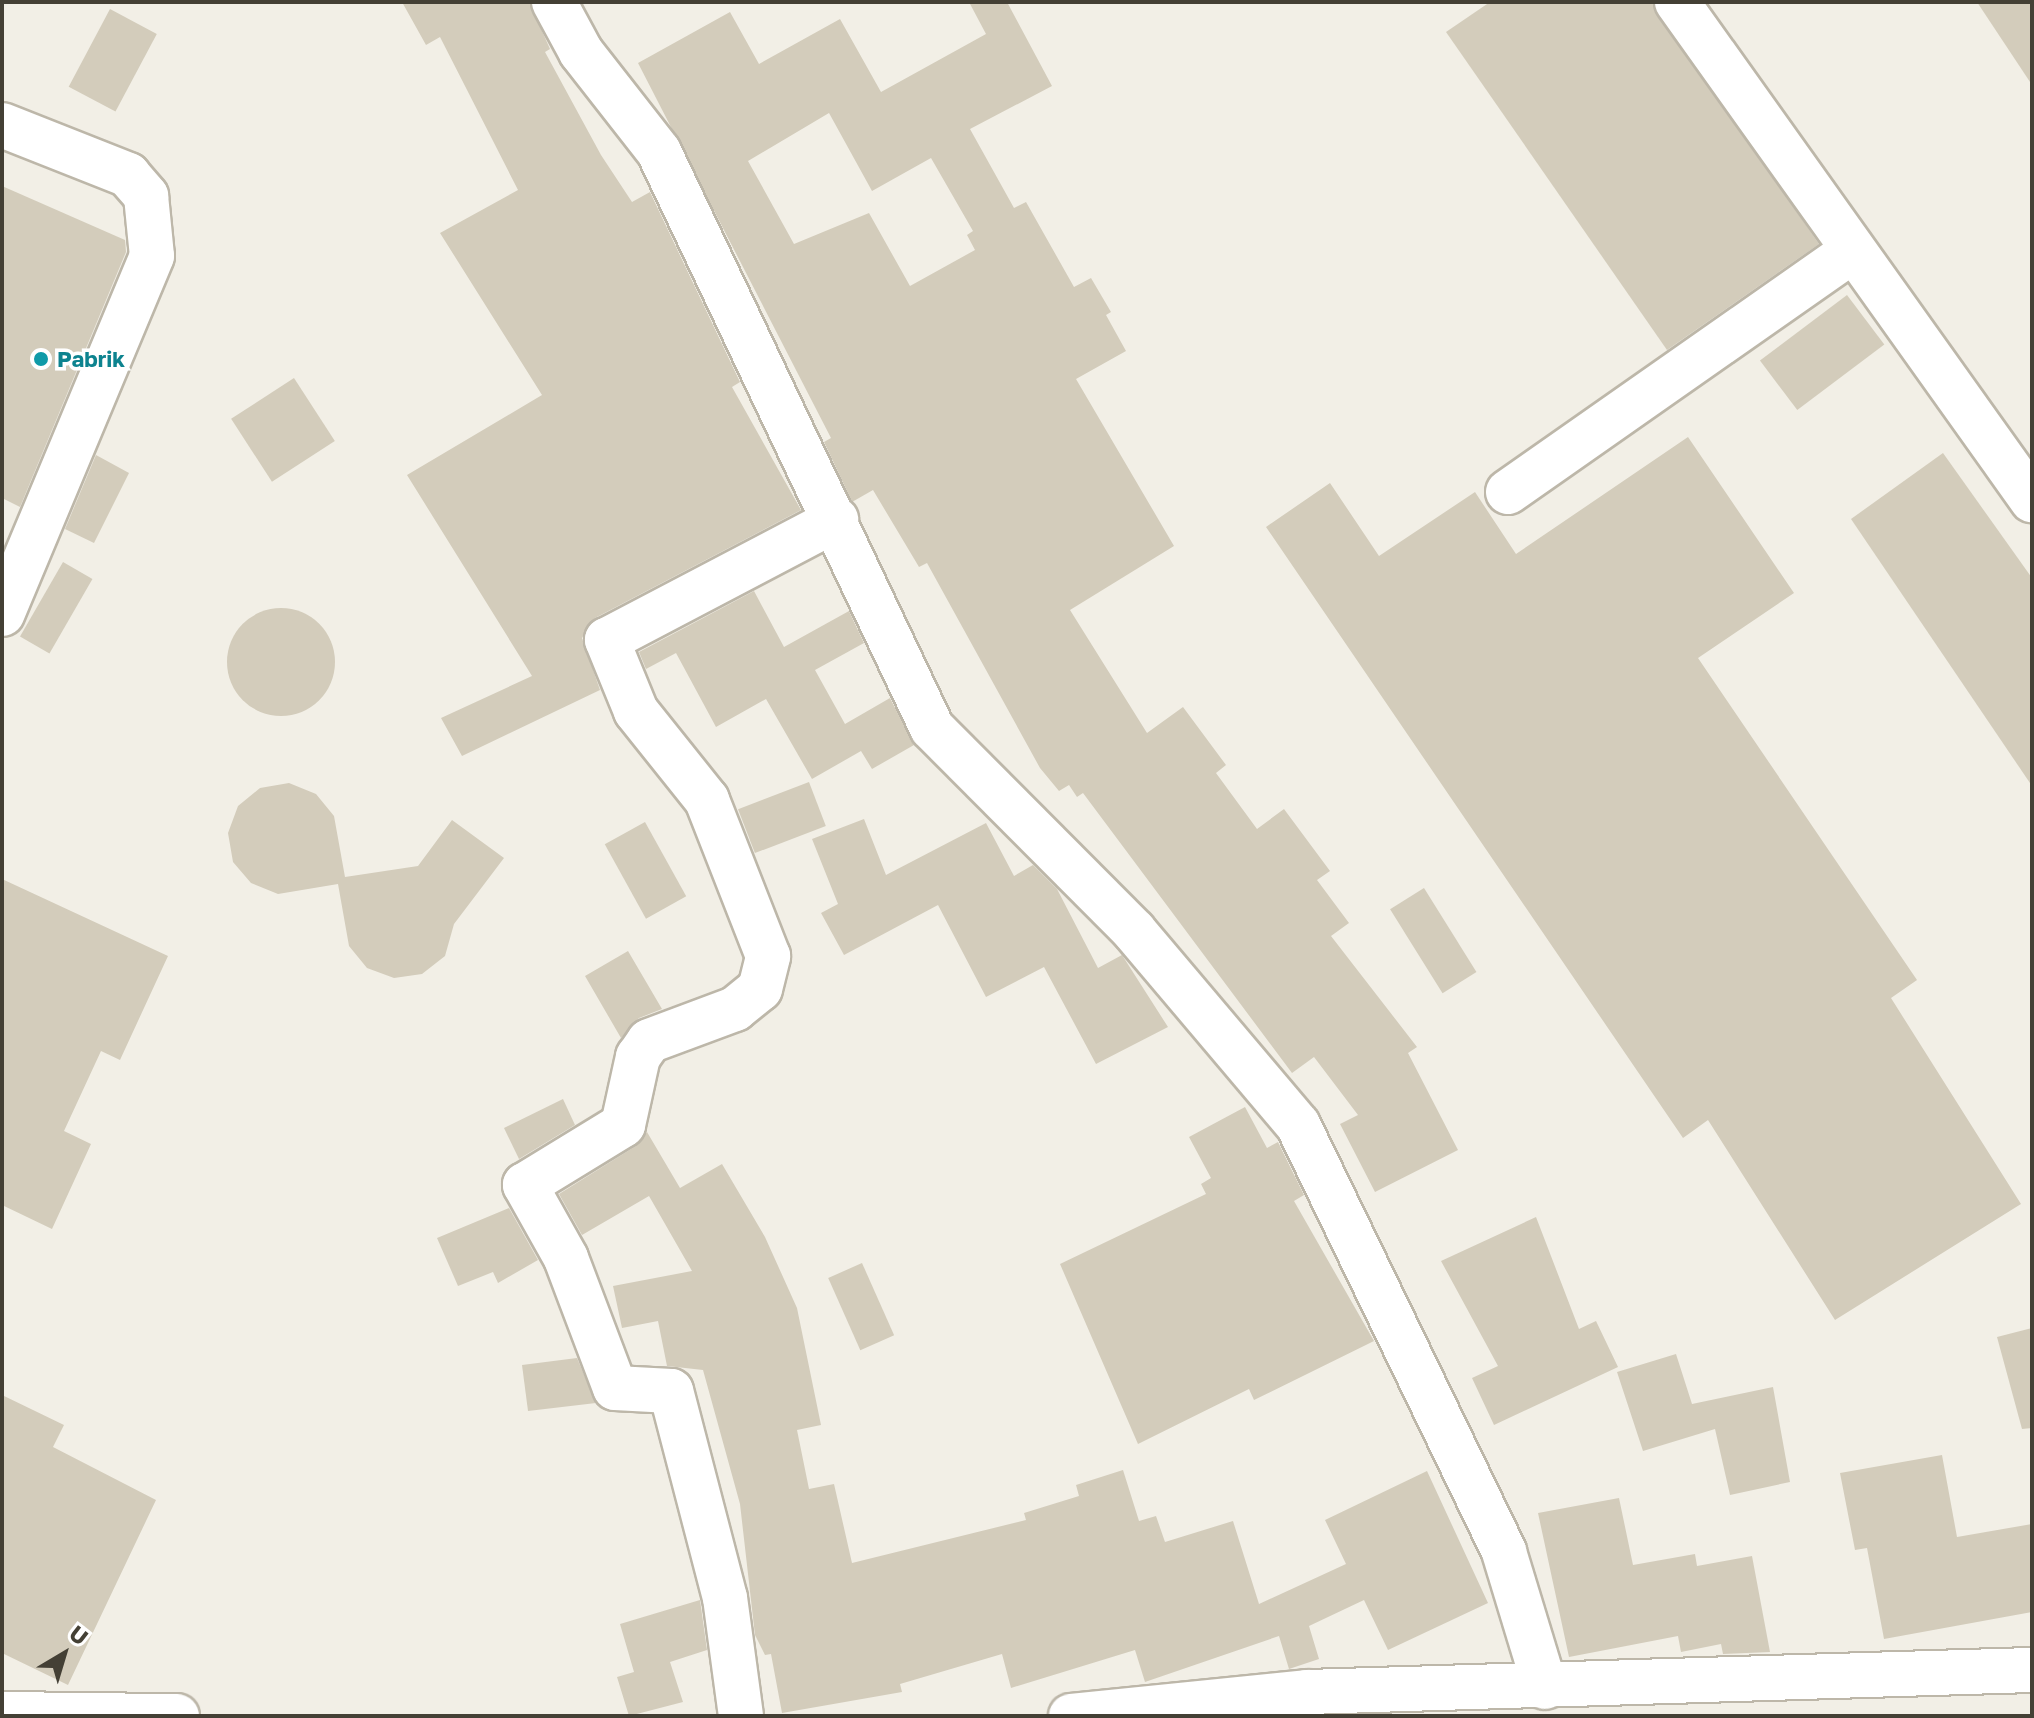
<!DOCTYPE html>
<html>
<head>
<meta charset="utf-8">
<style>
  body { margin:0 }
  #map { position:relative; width:2034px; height:1718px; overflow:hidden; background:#f2efe6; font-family:"Golos Text",sans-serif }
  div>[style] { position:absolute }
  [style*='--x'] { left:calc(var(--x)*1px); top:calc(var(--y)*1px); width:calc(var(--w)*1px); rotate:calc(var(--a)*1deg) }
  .building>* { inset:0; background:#d3ccbb; transform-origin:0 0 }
  .round { border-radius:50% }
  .roads { filter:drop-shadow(2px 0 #bdb7a9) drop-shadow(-2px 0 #bdb7a9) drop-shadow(0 2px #bdb7a9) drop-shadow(0 -2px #bdb7a9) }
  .minor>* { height:44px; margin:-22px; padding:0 22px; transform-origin:22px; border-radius:22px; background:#fff }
  .dots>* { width:22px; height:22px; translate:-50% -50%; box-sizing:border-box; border:4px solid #fff; border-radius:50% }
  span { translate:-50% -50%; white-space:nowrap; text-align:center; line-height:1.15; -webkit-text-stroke:7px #fff; paint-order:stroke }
  .culture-label { font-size:22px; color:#0d838f; font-weight:700 }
  .left { translate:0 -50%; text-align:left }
  .frame { position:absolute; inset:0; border:4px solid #444035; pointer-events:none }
  .north { position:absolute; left:24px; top:1614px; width:80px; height:80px; -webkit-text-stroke:6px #fff; paint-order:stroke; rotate:38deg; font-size:22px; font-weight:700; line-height:32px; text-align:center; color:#444035 }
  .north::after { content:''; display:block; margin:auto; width:28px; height:36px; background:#444035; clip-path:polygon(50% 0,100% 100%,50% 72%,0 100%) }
</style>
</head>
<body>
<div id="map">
  <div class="building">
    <div style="clip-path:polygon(402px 2px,529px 2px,550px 49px,545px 52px,601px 155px,632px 202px,650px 192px,740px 382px,732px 387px,801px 510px,595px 618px,582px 638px,600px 690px,462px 756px,441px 718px,532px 676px,407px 475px,542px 395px,440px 233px,518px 190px,440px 37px,426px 45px)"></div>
    <div style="clip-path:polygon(evenodd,969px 2px,1007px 2px,1052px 86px,970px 129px,1014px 208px,1026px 202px,1074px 287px,1091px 278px,1111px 312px,1106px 315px,1126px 351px,1076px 379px,1174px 546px,1070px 610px,1147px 733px,1183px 707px,1226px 765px,1216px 773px,1257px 829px,1284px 809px,1330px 871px,1317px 880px,1349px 923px,1331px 936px,1417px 1047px,1408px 1053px,1458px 1150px,1375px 1192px,1340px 1124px,1358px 1115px,1314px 1057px,1292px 1073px,1083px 793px,1077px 797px,1069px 785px,1059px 791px,1040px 768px,927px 563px,919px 567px,873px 490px,852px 502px,824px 442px,831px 438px,638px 63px,730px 12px,759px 64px,840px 19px,881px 92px,986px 34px,969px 2px,829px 113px,872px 191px,931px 158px,973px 231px,967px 235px,975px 250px,910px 286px,869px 213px,794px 244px,748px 161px,829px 113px)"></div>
    <div style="clip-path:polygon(1490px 2px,1652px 2px,1819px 244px,1667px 350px,1446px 32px)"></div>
    <div style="clip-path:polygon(1977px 2px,2032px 2px,2032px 85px)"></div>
    <div style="left:110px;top:9px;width:53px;height:88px;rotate:28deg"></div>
    <div style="clip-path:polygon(2px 186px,125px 240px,126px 252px,20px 507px,2px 498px)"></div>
    <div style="left:1847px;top:295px;width:62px;height:109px;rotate:53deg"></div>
    <div style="left:294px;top:378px;width:75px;height:75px;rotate:57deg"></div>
    <div style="clip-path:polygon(1688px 437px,1794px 593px,1698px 658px,1917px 980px,1891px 998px,2021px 1204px,1835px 1320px,1708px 1120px,1683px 1138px,1266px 527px,1330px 483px,1379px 556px,1475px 492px,1516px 554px)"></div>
    <div style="clip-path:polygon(1943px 453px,2032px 578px,2032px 786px,1851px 519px)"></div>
    <div style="clip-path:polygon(96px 455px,129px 473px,94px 543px,65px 529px)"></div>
    <div style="left:63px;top:562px;width:34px;height:86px;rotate:30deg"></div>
    <div style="clip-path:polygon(754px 591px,784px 647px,849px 611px,864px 643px,815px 670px,845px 724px,890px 698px,914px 745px,872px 769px,861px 751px,812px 779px,766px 699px,716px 727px,676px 653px,646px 669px,639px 652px)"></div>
    <div class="round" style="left:227px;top:608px;width:108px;height:108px"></div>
    <div style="left:809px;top:782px;width:47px;height:76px;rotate:69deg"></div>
    <div style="clip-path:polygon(289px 783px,316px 794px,334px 816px,345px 877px,418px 866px,452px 820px,504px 858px,454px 924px,445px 956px,422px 974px,394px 978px,367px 968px,349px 946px,338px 884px,278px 894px,251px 883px,233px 862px,228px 833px,238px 806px,260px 788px)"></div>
    <div style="clip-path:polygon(864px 819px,886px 875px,986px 823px,1014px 876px,1033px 865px,1057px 889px,1098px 968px,1122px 955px,1168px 1027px,1096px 1064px,1044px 967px,986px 997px,938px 905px,844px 955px,821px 913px,838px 904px,812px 839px)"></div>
    <div style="left:645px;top:822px;width:85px;height:46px;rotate:61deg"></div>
    <div style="clip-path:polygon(2px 879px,168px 956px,120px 1060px,101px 1051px,64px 1131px,91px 1144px,52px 1229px,2px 1205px)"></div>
    <div style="left:1424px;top:888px;width:99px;height:40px;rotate:58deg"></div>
    <div style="clip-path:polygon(628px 951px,662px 1009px,639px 1018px,621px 1038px,585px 976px)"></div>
    <div style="clip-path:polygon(563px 1099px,575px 1125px,519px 1159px,504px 1128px)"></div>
    <div style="clip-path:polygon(1245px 1107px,1267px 1148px,1278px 1142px,1304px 1195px,1294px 1201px,1374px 1341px,1254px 1400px,1249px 1389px,1138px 1444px,1060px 1264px,1206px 1194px,1201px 1184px,1211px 1178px,1189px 1137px)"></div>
    <div style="clip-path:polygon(647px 1132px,680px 1188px,722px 1164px,765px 1237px,797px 1308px,821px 1425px,797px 1430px,809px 1489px,834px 1484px,852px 1563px,1026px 1520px,1024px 1513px,1079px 1496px,1076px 1485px,1123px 1470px,1139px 1521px,1156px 1516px,1165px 1542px,1233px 1521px,1259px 1604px,1346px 1564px,1325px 1520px,1427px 1471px,1488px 1603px,1388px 1650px,1364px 1600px,1309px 1626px,1319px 1659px,1289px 1669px,1279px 1636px,1145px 1682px,1135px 1650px,1011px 1688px,1002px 1654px,900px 1684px,902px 1692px,782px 1713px,771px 1654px,765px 1655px,755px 1635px,740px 1504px,703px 1370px,667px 1366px,658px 1321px,622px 1328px,613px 1286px,692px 1271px,649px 1196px,582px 1235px,559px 1194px,636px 1146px)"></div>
    <div style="clip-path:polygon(509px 1208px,538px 1260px,498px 1283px,493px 1272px,458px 1286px,437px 1238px)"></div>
    <div style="clip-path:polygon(1536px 1217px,1579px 1329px,1596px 1321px,1618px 1367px,1494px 1425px,1472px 1378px,1498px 1366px,1441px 1261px)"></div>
    <div style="left:862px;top:1263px;width:79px;height:37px;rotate:66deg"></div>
    <div style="clip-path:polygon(2032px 1328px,2032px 1428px,2022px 1429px,1997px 1337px)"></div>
    <div style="clip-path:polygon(1676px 1354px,1692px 1404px,1773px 1387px,1790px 1482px,1730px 1495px,1715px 1429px,1643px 1451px,1617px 1372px)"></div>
    <div style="clip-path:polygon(577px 1358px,596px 1403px,528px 1411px,522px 1365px)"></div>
    <div style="clip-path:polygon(2px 1395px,64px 1425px,53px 1447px,156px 1500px,68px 1685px,2px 1653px)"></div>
    <div style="clip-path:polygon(1942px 1455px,1957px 1537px,2032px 1524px,2032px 1612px,1884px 1639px,1867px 1548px,1855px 1550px,1840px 1473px)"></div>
    <div style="clip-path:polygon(1619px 1498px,1633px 1565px,1695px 1554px,1697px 1566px,1752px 1556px,1770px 1652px,1723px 1654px,1721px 1644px,1681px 1652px,1678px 1636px,1569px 1657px,1538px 1513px)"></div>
    <div style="clip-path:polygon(700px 1600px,707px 1650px,670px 1662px,683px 1702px,629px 1716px,617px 1677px,634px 1672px,620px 1624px)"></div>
  </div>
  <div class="roads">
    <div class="minor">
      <div style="--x:554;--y:2;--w:57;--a:61.6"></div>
      <div style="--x:581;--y:52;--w:127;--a:52"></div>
      <div style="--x:659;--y:152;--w:637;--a:64.64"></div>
      <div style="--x:932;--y:728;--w:286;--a:45.1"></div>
      <div style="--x:1134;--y:931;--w:254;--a:49.8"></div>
      <div style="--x:1298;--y:1125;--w:474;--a:64.2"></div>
      <div style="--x:1504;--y:1552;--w:141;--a:73.1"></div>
      <div style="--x:1677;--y:2;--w:612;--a:54.52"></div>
      <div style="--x:2;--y:125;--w:136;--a:21.6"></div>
      <div style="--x:128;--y:175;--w:28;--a:49"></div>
      <div style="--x:146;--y:196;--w:60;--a:84.3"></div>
      <div style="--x:152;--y:256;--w:388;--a:112.7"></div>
      <div style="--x:1508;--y:492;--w:416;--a:-35"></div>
      <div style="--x:2;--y:1714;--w:175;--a:0.7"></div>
      <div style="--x:741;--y:1716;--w:119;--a:-97.7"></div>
      <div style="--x:725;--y:1598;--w:214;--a:-104.6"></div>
      <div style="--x:671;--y:1391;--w:56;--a:-176.9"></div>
      <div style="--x:615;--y:1388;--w:139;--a:-110.7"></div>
      <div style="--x:566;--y:1258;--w:84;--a:-119.3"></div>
      <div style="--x:525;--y:1185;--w:115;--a:-31.5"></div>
      <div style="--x:623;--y:1125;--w:70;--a:-77.6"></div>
      <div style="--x:638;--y:1057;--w:19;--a:-55"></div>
      <div style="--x:649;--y:1041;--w:92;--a:-20.4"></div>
      <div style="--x:735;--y:1009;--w:32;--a:-39"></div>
      <div style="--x:760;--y:989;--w:34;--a:-76"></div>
      <div style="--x:768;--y:956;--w:168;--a:-111.4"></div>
      <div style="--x:707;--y:800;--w:114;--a:-128.6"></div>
      <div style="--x:636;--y:711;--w:77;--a:-112.2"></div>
      <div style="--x:607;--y:640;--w:259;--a:-27.7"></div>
      <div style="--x:1071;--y:1716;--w:237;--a:-5.8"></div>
      <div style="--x:1307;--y:1692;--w:725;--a:-1.74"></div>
    </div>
  </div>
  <div class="dots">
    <div style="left:41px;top:359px;background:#0f9aa8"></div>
  </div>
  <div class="culture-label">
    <span class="left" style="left:57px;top:359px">Pabrik</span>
  </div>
  <div class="frame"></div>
  <div class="north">U</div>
</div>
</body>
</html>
